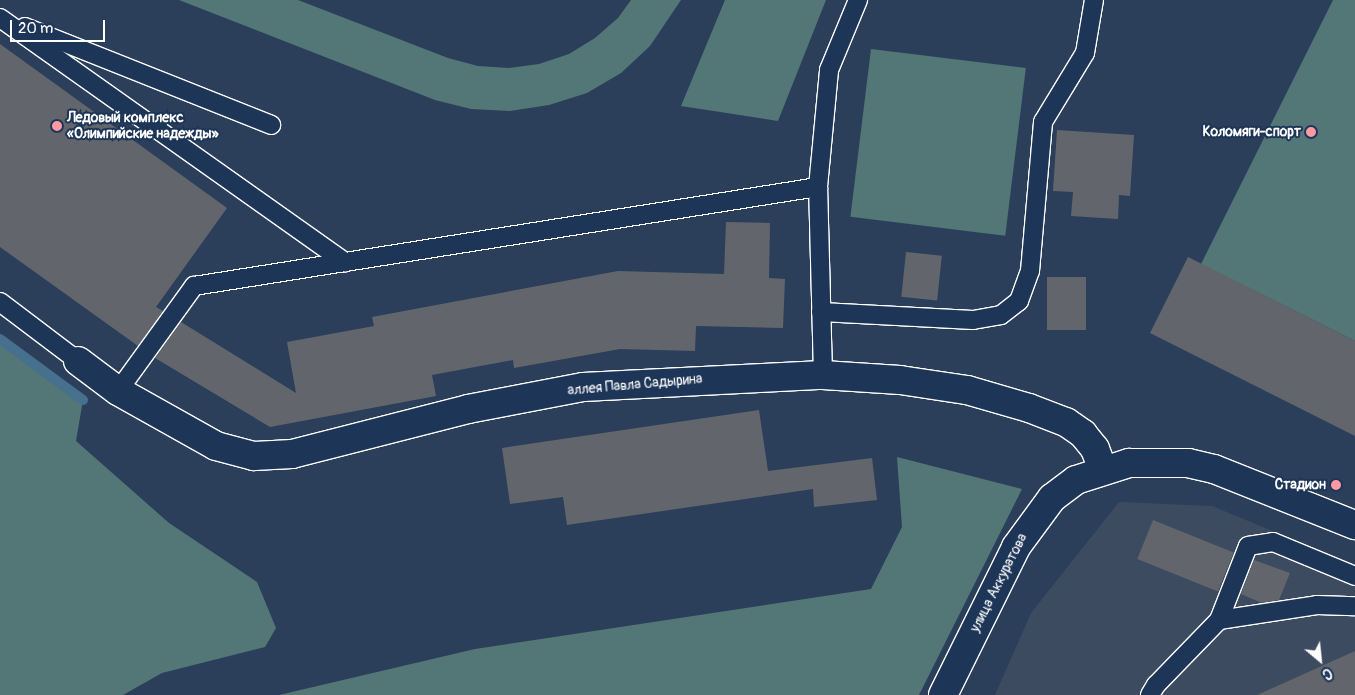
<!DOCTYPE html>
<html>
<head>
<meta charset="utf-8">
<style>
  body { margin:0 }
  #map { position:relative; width:1355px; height:695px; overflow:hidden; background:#2b3f5b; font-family:Pangolin,sans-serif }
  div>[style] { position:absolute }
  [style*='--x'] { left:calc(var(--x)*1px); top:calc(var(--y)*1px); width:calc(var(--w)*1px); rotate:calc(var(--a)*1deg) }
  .built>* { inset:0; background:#3c4b60 }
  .green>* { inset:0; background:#537676; transform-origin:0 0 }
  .stream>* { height:10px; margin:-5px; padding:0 5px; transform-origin:5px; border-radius:5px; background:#46708d }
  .building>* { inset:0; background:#62666c; transform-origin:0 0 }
  .roads { filter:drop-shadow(1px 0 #fff) drop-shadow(-1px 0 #fff) drop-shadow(0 1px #fff) drop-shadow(0 -1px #fff) }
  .lane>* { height:18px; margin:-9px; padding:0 9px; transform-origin:9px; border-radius:9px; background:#1d3557 }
  .street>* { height:28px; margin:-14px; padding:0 14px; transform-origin:14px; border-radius:14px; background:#1d3557 }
  .secondary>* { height:28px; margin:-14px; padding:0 14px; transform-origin:14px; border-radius:14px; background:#1d3557 }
  .dots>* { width:14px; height:14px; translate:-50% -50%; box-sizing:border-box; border:2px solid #1d3557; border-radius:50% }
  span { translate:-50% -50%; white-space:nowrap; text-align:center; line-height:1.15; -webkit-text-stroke:4px #1d3557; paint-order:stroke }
  .poi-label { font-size:14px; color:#fff; font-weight:700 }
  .left { translate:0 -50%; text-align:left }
  .right { translate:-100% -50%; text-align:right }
  .street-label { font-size:14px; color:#fff }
  .north { position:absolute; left:1295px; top:635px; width:50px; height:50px; -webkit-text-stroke:4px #1d3557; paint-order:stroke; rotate:152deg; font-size:14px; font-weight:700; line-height:20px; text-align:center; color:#fff }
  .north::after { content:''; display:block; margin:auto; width:18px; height:22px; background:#fff; clip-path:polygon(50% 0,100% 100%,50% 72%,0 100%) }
  .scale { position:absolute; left:10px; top:20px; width:95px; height:22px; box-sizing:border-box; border:2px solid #fff; border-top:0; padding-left:6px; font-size:15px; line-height:18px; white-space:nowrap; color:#fff; -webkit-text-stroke:4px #1d3557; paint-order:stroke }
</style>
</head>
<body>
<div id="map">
  <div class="built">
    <div style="clip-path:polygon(1119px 502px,1212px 506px,1355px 565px,1355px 695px,995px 695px,1031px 613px)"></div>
  </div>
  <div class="green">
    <div style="clip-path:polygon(179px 0,298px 0,448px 58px,478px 66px,509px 68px,539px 64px,569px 54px,595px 38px,618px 18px,631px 0,681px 0,650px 46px,621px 73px,587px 93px,549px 105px,510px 111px,471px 109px,435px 100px)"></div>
    <div style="clip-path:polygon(725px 0,826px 0,778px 121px,681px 106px)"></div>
    <div style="clip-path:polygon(1333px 0,1355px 0,1355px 341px,1201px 264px)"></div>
    <div style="left:871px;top:49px;width:156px;height:169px;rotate:7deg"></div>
    <div style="clip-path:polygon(0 339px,83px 400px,76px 441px,169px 523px,257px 582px,276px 628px,265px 647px,162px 673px,123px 695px,0 695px)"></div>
    <div style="clip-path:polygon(897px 457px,1022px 489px,919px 695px,279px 695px,475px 649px,871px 589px,902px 527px)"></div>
  </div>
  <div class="stream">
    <div style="--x:0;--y:339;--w:103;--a:36.3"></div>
  </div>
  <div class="building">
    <div style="clip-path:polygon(0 44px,227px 208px,156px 307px,163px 311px,138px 346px,0 247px)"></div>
    <div style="clip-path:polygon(1057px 130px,1134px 135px,1130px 196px,1119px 195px,1118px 219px,1071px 216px,1073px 192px,1053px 191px)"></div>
    <div style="clip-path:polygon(726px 222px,770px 223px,769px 278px,785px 279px,783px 328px,696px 326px,695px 351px,620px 349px,514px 368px,513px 360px,432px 375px,436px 396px,270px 427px,155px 358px,181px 322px,296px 393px,287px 342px,374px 326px,372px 317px,618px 271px,724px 274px)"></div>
    <div style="left:906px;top:252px;width:36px;height:45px;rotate:6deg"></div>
    <div style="clip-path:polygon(1188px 257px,1355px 341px,1355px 436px,1150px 333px)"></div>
    <div style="left:1047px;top:277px;width:39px;height:53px"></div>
    <div style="clip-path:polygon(759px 410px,768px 471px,872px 458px,877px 500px,814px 507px,813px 489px,567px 525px,563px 497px,510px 504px,502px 448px)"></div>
    <div style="left:1153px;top:520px;width:87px;height:42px;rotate:22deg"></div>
    <div style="clip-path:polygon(1254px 560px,1290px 573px,1279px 600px,1262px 603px,1241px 594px)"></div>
    <div style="clip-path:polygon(1355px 651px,1355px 695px,1257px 695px)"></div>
  </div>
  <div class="roads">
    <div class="lane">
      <div style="--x:0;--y:18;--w:423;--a:35.3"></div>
      <div style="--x:25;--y:27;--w:265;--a:21.7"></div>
      <div style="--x:0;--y:302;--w:98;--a:37.1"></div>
      <div style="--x:821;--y:312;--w:152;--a:3"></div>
      <div style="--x:973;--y:320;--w:28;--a:-10"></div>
      <div style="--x:1001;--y:315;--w:23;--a:-38"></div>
      <div style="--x:1019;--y:301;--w:32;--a:-70"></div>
      <div style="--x:1030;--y:271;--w:150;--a:-85"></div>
      <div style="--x:1043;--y:122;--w:81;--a:-58.7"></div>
      <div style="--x:1085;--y:53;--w:54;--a:-80.4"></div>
      <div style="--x:823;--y:375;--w:188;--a:-91.5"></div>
      <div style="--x:818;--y:187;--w:118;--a:-84.6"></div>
      <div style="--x:829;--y:70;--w:76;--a:-67.5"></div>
      <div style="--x:118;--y:391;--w:130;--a:-54.1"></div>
      <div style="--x:194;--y:286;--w:632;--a:-9.02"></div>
      <div style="--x:1219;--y:620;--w:79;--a:-68.6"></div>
      <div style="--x:1248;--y:546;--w:25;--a:-9"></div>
      <div style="--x:1273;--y:542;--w:89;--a:22.5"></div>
      <div style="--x:1150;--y:695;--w:12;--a:-59"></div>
      <div style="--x:1156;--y:685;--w:91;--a:-45.9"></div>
      <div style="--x:1219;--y:620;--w:99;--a:-8.7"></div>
      <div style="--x:1317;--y:605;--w:38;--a:2"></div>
    </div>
    <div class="street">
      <div style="--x:78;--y:361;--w:50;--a:36.9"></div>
      <div style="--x:118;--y:391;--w:112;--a:29.3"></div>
      <div style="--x:216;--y:446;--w:39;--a:15"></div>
      <div style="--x:254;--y:456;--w:38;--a:-3"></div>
      <div style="--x:292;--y:454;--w:182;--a:-14.3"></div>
      <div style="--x:468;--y:409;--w:117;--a:-10.8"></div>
      <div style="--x:583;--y:387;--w:240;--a:-2.9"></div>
      <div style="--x:823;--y:375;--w:77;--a:3.7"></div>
      <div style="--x:900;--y:380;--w:68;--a:8.5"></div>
      <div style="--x:967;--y:390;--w:65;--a:16.2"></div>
      <div style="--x:1029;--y:408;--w:40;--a:21"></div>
      <div style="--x:1066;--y:422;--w:21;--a:35"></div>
      <div style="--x:1083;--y:434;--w:19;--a:51"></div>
      <div style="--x:1095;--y:449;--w:22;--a:69"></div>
    </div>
    <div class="secondary">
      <div style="--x:943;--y:695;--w:165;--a:-63.7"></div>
      <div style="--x:1016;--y:547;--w:61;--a:-53.7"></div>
      <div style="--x:1052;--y:498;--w:30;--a:-37"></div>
      <div style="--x:1076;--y:480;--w:56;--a:-17.8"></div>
      <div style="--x:1129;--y:463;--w:59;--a:0"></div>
      <div style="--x:1188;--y:463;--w:27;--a:13"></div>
      <div style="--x:1214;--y:469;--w:152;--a:21.7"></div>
    </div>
  </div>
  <div class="dots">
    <div style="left:57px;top:126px;background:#ff9aa2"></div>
    <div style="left:1311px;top:132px;background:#ff9aa2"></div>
    <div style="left:1336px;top:485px;background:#ff9aa2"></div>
  </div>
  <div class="poi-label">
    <span class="left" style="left:67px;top:126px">Ледовый комплекс<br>«Олимпийские надежды»</span>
    <span class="right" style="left:1301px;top:132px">Коломяги-спорт</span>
    <span class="right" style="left:1326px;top:485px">Стадион</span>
  </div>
  <div class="street-label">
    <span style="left:635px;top:385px;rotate:-5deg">аллея Павла Садырина</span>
    <span style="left:999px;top:583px;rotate:-63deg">улица Аккуратова</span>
  </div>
  <div class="north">С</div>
  <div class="scale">20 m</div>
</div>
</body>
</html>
